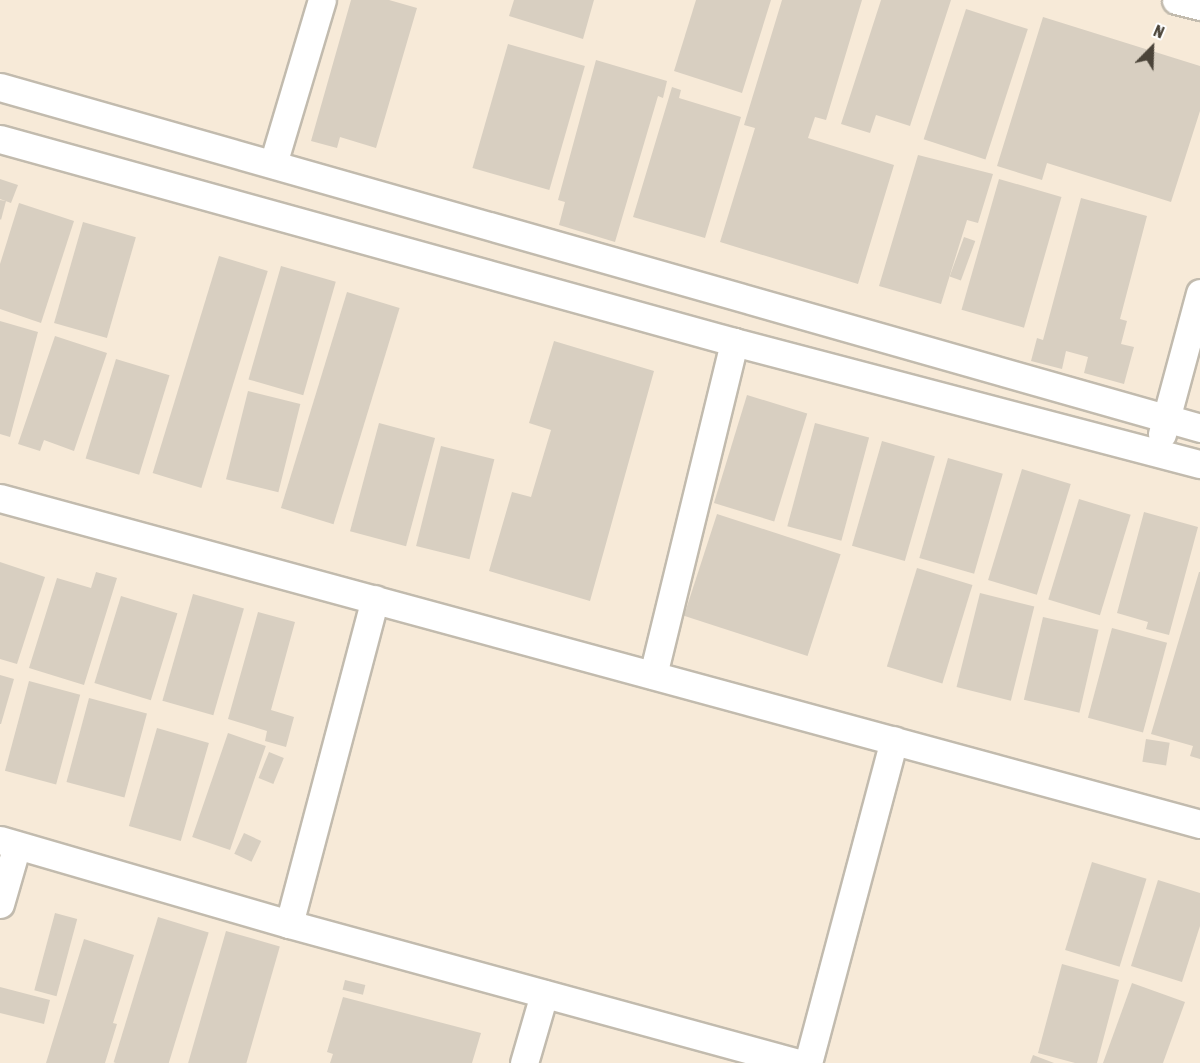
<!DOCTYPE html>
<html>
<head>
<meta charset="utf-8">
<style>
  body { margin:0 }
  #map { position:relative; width:1200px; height:1063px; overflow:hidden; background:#f6f3ec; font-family:"Asap Condensed",sans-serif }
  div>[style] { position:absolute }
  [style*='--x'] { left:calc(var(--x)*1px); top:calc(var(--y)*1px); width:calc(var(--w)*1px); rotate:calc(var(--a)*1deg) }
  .commercial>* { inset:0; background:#f7ead8; transform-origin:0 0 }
  .building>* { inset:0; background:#d8cfc1; transform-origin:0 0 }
  .roads { filter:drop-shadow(2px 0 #c2bbae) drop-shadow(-2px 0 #c2bbae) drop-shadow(0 2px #c2bbae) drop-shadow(0 -2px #c2bbae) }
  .street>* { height:27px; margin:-13.5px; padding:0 13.5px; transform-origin:13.5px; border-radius:13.5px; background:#fff }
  span { translate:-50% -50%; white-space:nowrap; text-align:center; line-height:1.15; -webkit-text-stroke:5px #fff; paint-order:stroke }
  .north { position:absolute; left:1122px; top:18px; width:60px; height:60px; -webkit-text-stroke:4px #fff; paint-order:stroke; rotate:23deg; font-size:16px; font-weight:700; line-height:24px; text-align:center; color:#4b4439 }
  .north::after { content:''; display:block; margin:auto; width:21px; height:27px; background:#4b4439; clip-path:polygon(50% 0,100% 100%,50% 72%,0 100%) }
</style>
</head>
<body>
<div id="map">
  <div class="commercial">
    <div style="left:0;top:0;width:1200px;height:1063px"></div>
  </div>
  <div class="building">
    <div style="clip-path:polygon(351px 0,389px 0,417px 8px,376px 148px,340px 137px,337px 148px,311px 141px)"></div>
    <div style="clip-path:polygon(514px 0,594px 0,583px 39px,509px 16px)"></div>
    <div style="clip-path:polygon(696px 0,771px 0,742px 93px,674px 71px)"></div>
    <div style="clip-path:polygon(782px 0,862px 0,826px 120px,815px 117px,808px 138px,894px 165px,858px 284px,720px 242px,755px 128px,744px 125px)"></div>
    <div style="clip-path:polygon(881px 0,951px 0,910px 126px,876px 115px,870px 133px,841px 124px)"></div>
    <div style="left:966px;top:9px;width:65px;height:137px;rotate:18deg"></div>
    <div style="clip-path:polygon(1043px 17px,1200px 66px,1200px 111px,1171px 202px,1047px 163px,1042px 180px,997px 166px)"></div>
    <div style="left:508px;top:44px;width:80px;height:129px;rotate:16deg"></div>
    <div style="clip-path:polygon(596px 60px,667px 81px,663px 98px,658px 96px,615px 242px,559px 225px,565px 202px,558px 200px)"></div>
    <div style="clip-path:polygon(672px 87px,681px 90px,679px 98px,741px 117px,705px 238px,633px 217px)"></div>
    <div style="clip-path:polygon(918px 155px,993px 174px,978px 223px,967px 220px,941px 304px,879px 286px)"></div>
    <div style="clip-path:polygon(0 179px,18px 185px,11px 203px,0 199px)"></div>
    <div style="left:999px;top:179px;width:65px;height:136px;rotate:16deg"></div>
    <div style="clip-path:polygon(1081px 198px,1147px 216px,1120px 319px,1127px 321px,1121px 344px,1134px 347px,1124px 384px,1084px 373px,1088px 357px,1066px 351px,1062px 369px,1031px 361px,1037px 338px,1043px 340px)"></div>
    <div style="clip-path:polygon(0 200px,6px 201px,1px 220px,0 219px)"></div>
    <div style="clip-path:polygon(19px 203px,74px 221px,41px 323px,0 309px,0 264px)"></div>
    <div style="left:83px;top:222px;width:55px;height:105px;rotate:16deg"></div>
    <div style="left:964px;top:237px;width:12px;height:42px;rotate:20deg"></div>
    <div style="left:219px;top:256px;width:51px;height:227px;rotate:17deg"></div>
    <div style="left:281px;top:266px;width:57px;height:118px;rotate:16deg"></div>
    <div style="left:347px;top:292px;width:55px;height:226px;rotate:17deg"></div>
    <div style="clip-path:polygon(0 321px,38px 332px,10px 437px,0 434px)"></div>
    <div style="clip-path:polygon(55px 336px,107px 353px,74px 451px,44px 440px,40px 451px,18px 444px)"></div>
    <div style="clip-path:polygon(554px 341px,654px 371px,590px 601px,489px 571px,512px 492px,531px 497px,551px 430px,529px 423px)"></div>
    <div style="left:116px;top:359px;width:56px;height:104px;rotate:17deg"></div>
    <div style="left:248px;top:391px;width:54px;height:91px;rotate:14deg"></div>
    <div style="left:747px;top:395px;width:63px;height:113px;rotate:17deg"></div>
    <div style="left:379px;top:423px;width:58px;height:112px;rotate:15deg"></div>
    <div style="left:815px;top:423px;width:56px;height:107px;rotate:15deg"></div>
    <div style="left:882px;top:441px;width:55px;height:109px;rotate:16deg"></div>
    <div style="left:441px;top:446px;width:55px;height:103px;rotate:14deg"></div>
    <div style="left:948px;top:458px;width:57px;height:104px;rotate:16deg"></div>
    <div style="left:1022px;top:469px;width:51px;height:116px;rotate:17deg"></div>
    <div style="left:1079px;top:499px;width:54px;height:105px;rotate:17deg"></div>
    <div style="clip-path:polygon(1144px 512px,1198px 527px,1169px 635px,1146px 629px,1148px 622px,1117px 613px)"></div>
    <div style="left:717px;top:514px;width:130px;height:107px;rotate:18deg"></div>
    <div style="clip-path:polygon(0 562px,45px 577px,17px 664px,0 659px)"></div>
    <div style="left:917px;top:568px;width:58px;height:103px;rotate:17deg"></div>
    <div style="clip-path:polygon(96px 572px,117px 578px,84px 685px,29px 668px,57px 578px,91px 588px)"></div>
    <div style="clip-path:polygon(1199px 572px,1200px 572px,1200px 759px,1190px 756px,1193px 746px,1151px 734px)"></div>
    <div style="left:980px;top:593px;width:56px;height:97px;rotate:14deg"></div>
    <div style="left:193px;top:594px;width:53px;height:111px;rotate:16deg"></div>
    <div style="left:121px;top:596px;width:59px;height:91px;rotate:17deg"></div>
    <div style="clip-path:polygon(258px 612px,295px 622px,271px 710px,294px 717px,286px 747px,265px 741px,267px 731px,228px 719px)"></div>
    <div style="left:1043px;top:617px;width:57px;height:85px;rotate:13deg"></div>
    <div style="left:1112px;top:628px;width:57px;height:93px;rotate:15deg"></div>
    <div style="clip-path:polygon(0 675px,14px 679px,1px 724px,0 724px)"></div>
    <div style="left:29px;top:681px;width:53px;height:93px;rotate:15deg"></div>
    <div style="left:89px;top:698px;width:60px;height:87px;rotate:15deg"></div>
    <div style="left:157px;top:728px;width:54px;height:102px;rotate:16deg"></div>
    <div style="left:228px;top:733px;width:40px;height:110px;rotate:19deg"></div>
    <div style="left:1146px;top:739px;width:24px;height:23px;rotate:9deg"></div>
    <div style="left:269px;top:752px;width:16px;height:28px;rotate:22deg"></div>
    <div style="left:244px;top:833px;width:19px;height:23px;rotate:25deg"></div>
    <div style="left:1092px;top:862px;width:57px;height:92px;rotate:17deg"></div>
    <div style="clip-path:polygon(1158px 880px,1200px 893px,1200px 926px,1182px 982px,1131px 966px)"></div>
    <div style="left:55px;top:913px;width:23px;height:80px;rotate:15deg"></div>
    <div style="left:158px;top:917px;width:53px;height:152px;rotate:17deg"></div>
    <div style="left:226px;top:931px;width:56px;height:138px;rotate:16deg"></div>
    <div style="clip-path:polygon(84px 939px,134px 955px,113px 1023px,117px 1024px,105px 1063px,46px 1063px)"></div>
    <div style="clip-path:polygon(1062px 964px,1119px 980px,1097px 1063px,1075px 1063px,1038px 1053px)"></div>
    <div style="left:345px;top:980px;width:21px;height:10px;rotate:14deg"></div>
    <div style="clip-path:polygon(1132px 983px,1185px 1002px,1163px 1063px,1103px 1063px)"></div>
    <div style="clip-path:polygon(0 987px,50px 1000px,44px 1024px,0 1013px)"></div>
    <div style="clip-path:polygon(343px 997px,481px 1033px,472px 1063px,330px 1063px,333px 1054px,327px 1052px)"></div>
    <div style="clip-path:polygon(1033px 1055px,1054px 1063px,1030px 1063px)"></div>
  </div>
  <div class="roads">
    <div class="street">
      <div style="--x:1176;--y:0;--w:25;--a:14"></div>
      <div style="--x:0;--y:87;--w:1248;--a:15.86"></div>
      <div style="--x:0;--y:139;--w:762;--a:15.46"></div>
      <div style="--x:734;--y:342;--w:482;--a:14.7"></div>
      <div style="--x:273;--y:164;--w:171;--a:-73.4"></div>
      <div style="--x:1162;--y:434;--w:146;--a:-74.9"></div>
      <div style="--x:0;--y:498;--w:1243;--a:15.2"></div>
      <div style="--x:653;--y:675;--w:343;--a:-76.3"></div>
      <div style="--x:0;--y:840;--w:301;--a:16.2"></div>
      <div style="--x:289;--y:924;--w:528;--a:15.27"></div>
      <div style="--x:0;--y:904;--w:61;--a:-73.9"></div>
      <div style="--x:289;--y:924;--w:336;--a:-75.2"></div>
      <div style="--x:524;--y:1063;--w:72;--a:-73.8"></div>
      <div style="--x:808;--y:1063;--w:334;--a:-75.1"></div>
    </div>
  </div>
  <div class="north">N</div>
</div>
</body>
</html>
